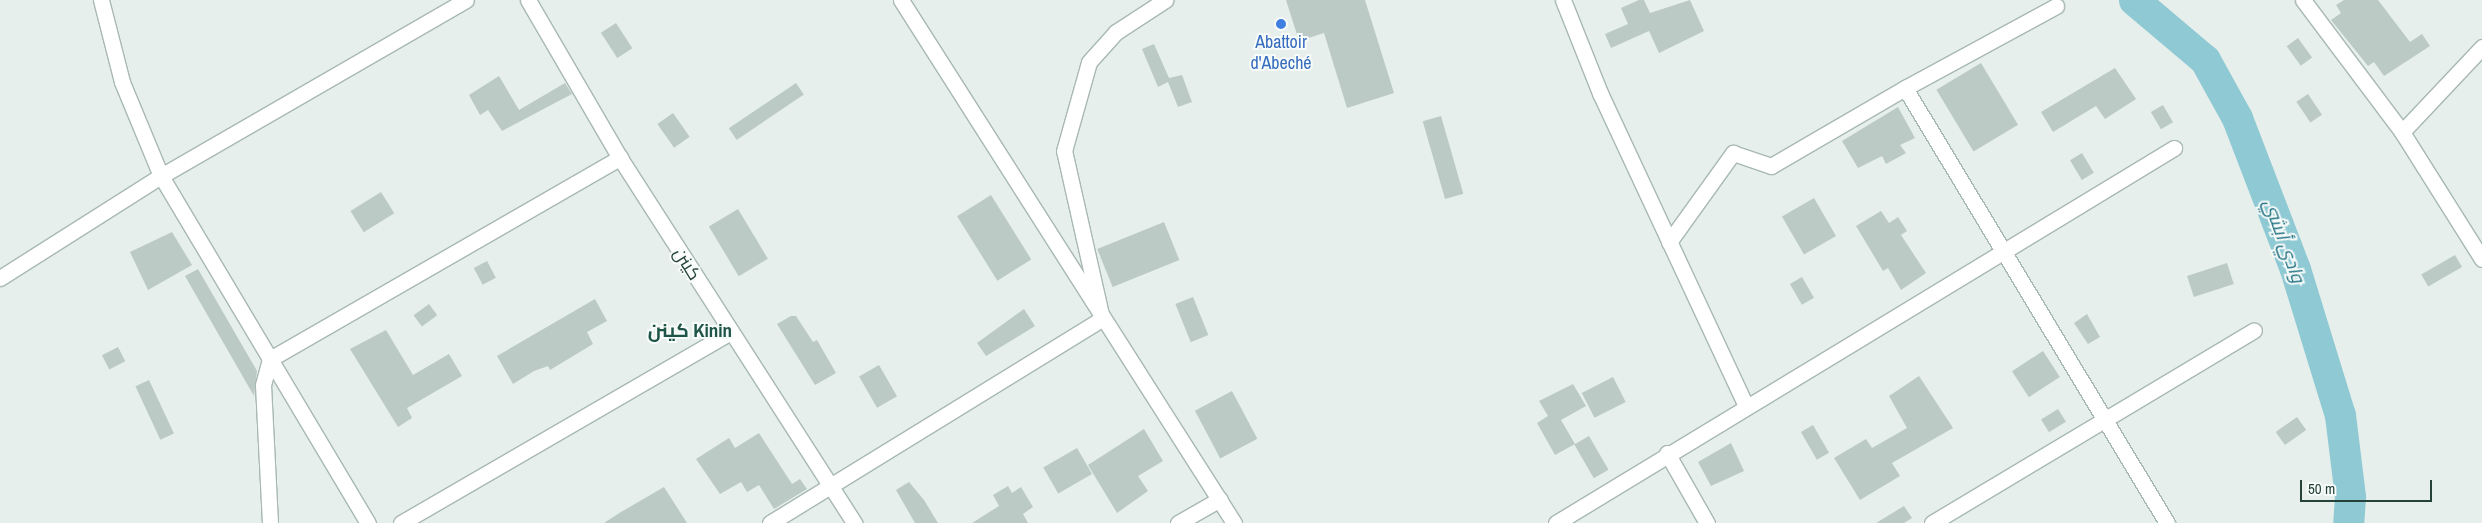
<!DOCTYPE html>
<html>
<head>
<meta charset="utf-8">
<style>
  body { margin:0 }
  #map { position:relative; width:2482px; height:523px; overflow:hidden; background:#e6efeb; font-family:"Archivo Narrow",Cairo,sans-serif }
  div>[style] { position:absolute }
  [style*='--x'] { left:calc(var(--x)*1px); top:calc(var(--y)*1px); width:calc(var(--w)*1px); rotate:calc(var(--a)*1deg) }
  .river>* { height:31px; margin:-15.5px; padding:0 15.5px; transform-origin:15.5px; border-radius:15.5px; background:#8ec9d4 }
  .building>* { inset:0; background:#bbcac4; transform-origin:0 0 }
  .roads { filter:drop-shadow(1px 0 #a8b8b2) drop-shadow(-1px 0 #a8b8b2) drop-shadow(0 1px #a8b8b2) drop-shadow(0 -1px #a8b8b2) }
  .minor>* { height:15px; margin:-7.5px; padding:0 7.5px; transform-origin:7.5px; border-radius:7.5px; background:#fff }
  .dots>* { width:14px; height:14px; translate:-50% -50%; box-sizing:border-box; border:2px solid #f7fbf9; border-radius:50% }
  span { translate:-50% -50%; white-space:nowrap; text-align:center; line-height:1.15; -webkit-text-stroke:4px #f7fbf9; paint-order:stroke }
  .shop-label { font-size:18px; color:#366cbe }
  .street-label { font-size:18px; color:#24423a }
  .water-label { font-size:19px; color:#1c6f80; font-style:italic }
  .neighbourhood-label { font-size:19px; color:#1f5548; font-weight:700 }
  .scale { position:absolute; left:2300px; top:480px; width:132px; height:22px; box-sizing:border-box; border:2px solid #24423a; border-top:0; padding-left:6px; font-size:15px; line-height:18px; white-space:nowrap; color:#24423a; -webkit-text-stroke:4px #f7fbf9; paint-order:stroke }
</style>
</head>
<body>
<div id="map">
  <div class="river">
    <div style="--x:2134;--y:0;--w:93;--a:40.2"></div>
    <div style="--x:2205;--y:60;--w:66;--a:61.1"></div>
    <div style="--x:2237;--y:118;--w:162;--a:69"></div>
    <div style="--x:2295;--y:269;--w:153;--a:72.9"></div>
    <div style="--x:2340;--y:415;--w:83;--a:83"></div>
    <div style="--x:2350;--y:497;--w:26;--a:94"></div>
  </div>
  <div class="building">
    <div style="clip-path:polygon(1286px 0,1365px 0,1394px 93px,1347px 108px,1324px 33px,1299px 41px)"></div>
    <div style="clip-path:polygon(1639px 0,1644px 0,1650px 13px,1690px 0,1704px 31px,1659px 53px,1649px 31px,1611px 48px,1605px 34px,1628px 24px,1621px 8px)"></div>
    <div style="clip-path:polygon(2344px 0,2378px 0,2410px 42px,2422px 34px,2430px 46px,2384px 76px,2374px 62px,2368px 66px,2331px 20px,2341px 13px,2336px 5px)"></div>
    <div style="left:616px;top:23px;width:30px;height:18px;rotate:57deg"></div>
    <div style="left:2298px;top:38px;width:24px;height:14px;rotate:54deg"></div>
    <div style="clip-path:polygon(1154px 44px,1169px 78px,1182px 75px,1192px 102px,1178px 107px,1168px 82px,1158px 87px,1142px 49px)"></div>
    <div style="left:1981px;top:63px;width:72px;height:52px;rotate:59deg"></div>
    <div style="clip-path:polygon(2115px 68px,2136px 99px,2105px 119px,2096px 106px,2053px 132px,2041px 112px)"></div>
    <div style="clip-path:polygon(499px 76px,519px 110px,565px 83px,572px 94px,502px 131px,488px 110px,480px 115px,469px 95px)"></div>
    <div style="left:796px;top:83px;width:14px;height:81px;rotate:56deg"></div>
    <div style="left:2308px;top:94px;width:25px;height:14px;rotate:56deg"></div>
    <div style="left:2163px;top:105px;width:20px;height:14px;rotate:60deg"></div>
    <div style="clip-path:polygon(1898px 107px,1915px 138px,1900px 145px,1906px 153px,1886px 164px,1882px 156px,1858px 168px,1842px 141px)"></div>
    <div style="left:673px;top:113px;width:29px;height:19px;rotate:55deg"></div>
    <div style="left:1441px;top:116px;width:81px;height:19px;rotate:74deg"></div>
    <div style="left:2082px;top:153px;width:23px;height:14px;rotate:59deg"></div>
    <div style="left:381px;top:192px;width:25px;height:36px;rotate:58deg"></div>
    <div style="left:991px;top:195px;width:76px;height:40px;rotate:58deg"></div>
    <div style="left:1814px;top:198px;width:44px;height:37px;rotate:60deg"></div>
    <div style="left:738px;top:209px;width:58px;height:34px;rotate:59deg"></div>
    <div style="clip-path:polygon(1881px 211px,1889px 223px,1898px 217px,1907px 231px,1901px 235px,1926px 273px,1901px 290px,1888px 268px,1883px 271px,1856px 226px)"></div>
    <div style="left:1164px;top:222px;width:41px;height:72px;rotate:68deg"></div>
    <div style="clip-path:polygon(172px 232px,192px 265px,148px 290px,130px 252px)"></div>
    <div style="left:2455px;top:255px;width:14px;height:39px;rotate:60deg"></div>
    <div style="left:487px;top:261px;width:19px;height:15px;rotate:62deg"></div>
    <div style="left:2227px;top:263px;width:22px;height:42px;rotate:72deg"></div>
    <div style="clip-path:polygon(198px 269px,257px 371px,254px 396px,185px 276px)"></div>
    <div style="left:1802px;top:277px;width:24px;height:14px;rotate:60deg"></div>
    <div style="left:1193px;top:297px;width:41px;height:19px;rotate:68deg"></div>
    <div style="clip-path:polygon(595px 299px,607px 321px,587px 332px,593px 344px,550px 370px,548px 366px,534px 371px,513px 384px,497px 356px)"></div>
    <div style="left:429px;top:304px;width:14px;height:19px;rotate:54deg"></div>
    <div style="clip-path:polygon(1024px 309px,1035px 326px,986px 356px,977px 343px)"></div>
    <div style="clip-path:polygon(2087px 314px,2100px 337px,2088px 344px,2074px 323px)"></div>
    <div style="clip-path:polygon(791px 316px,796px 316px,813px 342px,817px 340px,836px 373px,815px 385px,777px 324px)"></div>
    <div style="clip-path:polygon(386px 330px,413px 375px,449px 354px,462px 376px,407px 408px,412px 418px,398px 427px,350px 349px)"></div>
    <div style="left:118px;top:347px;width:16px;height:18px;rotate:63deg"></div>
    <div style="left:2043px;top:351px;width:31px;height:37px;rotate:57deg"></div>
    <div style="left:879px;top:365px;width:36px;height:23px;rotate:60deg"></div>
    <div style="clip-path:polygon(1919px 376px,1953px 428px,1892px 463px,1900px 476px,1860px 500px,1834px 458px,1866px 439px,1872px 448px,1907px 428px,1889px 396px)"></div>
    <div style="left:1613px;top:377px;width:28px;height:35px;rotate:63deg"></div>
    <div style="left:149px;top:380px;width:59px;height:15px;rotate:65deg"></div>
    <div style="clip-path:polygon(1573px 384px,1586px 406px,1561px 420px,1575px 444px,1555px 455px,1537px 423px,1548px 416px,1539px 401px)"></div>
    <div style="left:1232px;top:391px;width:54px;height:42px;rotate:62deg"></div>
    <div style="left:2058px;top:409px;width:15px;height:20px;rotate:58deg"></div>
    <div style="left:2297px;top:417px;width:16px;height:26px;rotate:55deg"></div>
    <div style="left:1813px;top:425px;width:32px;height:14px;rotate:60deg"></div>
    <div style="clip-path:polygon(1144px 429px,1163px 461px,1138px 476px,1148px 491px,1117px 513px,1088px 465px)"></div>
    <div style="clip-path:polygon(759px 433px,792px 484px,800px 479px,807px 489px,774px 509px,759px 485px,747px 492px,741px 482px,720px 494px,696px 459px,729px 438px,735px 448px)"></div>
    <div style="left:1589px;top:436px;width:39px;height:17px;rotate:60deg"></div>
    <div style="clip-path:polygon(1731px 443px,1744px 471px,1711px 486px,1698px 462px)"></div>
    <div style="left:1077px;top:448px;width:30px;height:39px;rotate:60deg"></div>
    <div style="clip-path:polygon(909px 482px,924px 500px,938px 523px,915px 523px,896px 490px)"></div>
    <div style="clip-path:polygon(1008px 486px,1012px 493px,1021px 487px,1033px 507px,1023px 514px,1028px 523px,972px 523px,999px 506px,993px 495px)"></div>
    <div style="clip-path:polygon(664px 487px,687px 523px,604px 523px,621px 512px)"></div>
    <div style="clip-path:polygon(1904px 506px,1912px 518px,1904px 523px,1876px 523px)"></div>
  </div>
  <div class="roads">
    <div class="minor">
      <div style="--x:101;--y:0;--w:85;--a:75.6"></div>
      <div style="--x:122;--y:82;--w:102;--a:67.5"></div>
      <div style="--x:161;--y:176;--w:404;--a:59.2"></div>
      <div style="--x:528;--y:0;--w:183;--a:59.8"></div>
      <div style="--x:620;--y:158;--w:434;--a:57.3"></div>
      <div style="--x:901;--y:0;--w:620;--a:57.51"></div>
      <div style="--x:1563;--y:0;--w:100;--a:68.3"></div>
      <div style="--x:1600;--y:93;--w:345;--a:65"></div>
      <div style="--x:2303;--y:0;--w:165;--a:53.1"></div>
      <div style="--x:2402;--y:132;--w:150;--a:57.8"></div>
      <div style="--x:1905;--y:88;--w:172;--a:-28.5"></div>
      <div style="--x:2402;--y:132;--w:117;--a:-46.7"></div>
      <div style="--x:1669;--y:242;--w:110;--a:-54.3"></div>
      <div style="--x:1733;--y:153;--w:40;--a:18.9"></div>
      <div style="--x:1771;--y:166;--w:155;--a:-30.2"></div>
      <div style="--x:1905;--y:88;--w:508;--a:58.94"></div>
      <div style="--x:0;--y:278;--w:191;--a:-32.4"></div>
      <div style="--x:161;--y:176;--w:352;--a:-30"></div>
      <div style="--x:1667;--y:453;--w:81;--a:60.3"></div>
      <div style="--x:270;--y:523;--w:138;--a:-92.9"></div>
      <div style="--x:263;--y:385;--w:27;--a:-75"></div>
      <div style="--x:270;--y:359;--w:404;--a:-29.9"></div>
      <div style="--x:401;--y:523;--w:380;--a:-30.1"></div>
      <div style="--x:770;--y:523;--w:390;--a:-31.6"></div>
      <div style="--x:1102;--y:319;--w:172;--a:-102.7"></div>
      <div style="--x:1064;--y:151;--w:92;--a:-74.3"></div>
      <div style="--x:1089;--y:62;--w:40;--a:-48"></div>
      <div style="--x:1116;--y:32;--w:59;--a:-33.1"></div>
      <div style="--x:1178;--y:523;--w:48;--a:-29.7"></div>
      <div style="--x:1556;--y:523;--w:723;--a:-31.25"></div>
      <div style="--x:1932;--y:523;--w:375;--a:-30.9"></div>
    </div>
  </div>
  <div class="dots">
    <div style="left:1281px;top:24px;background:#3f7fe0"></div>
  </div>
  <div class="shop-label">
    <span style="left:1281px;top:53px">Abattoir<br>d'Abeché</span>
  </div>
  <div class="street-label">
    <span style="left:687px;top:264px;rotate:58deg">كينن</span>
  </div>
  <div class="water-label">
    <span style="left:2284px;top:241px;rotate:70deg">وادي أبشي</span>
  </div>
  <div class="neighbourhood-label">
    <span style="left:690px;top:331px">كينن Kinin</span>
  </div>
  <div class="scale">50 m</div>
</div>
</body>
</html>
